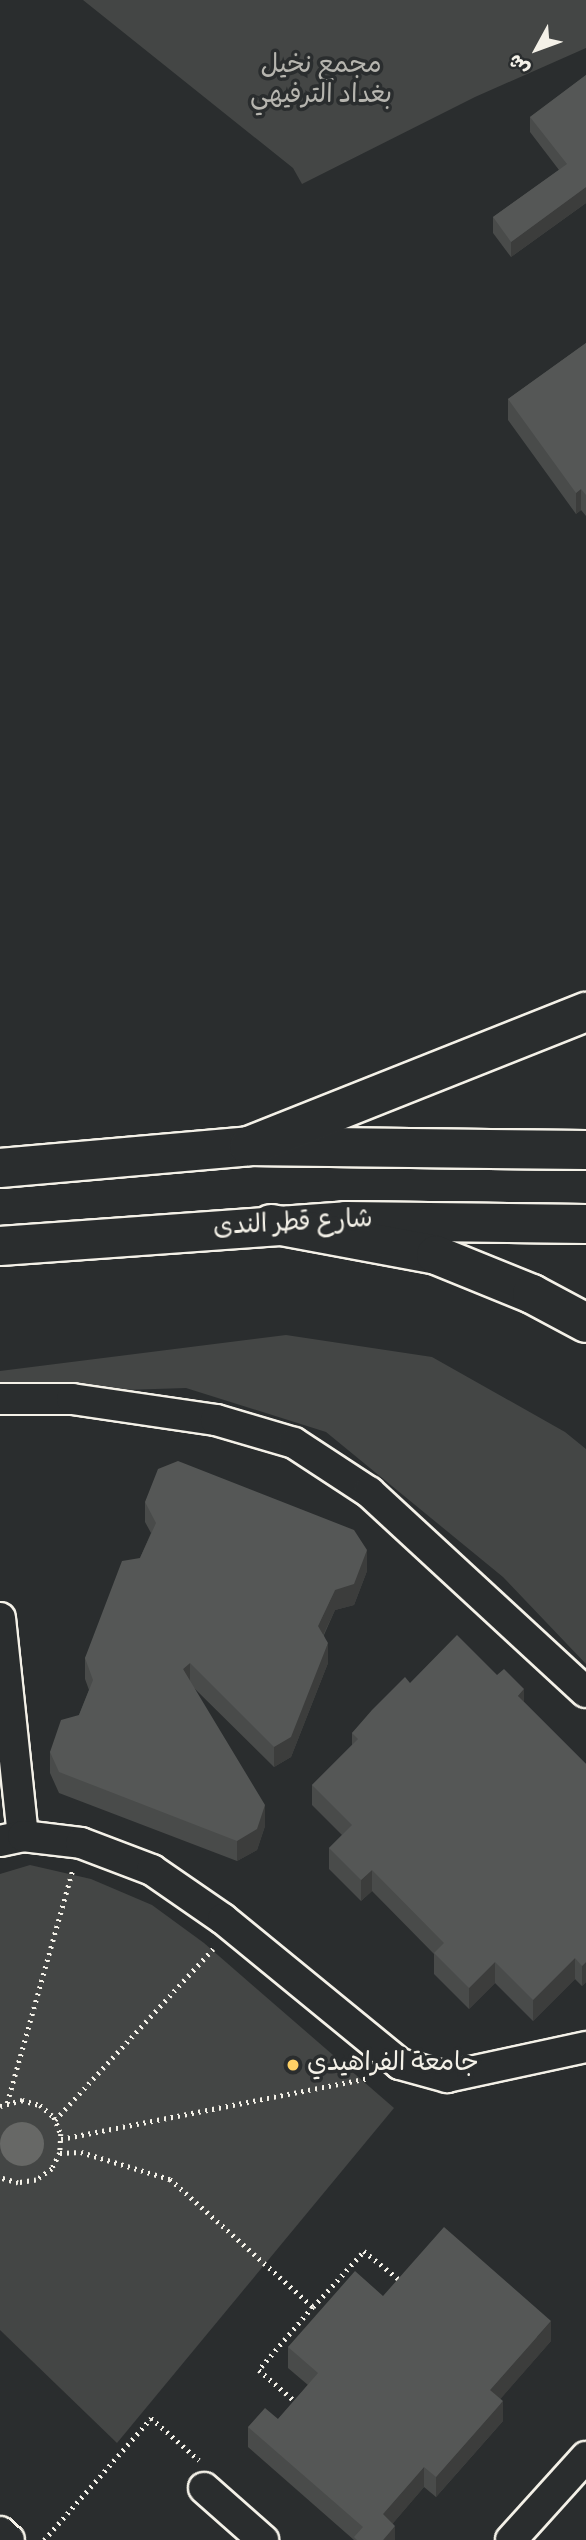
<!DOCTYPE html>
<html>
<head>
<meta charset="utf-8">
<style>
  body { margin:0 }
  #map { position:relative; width:586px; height:2540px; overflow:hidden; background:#2a2d2e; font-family:Dekko,"Playpen Sans Arabic",sans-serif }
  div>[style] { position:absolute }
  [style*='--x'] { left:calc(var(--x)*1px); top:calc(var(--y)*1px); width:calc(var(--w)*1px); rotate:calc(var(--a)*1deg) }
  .green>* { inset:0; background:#444645 }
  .water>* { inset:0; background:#676866 }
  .round { border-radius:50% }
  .path>* { height:4.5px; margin-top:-2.25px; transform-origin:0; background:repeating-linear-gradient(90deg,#f4f1e8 0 2px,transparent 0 7px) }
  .roads { filter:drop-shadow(2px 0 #f4f1e8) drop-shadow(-2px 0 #f4f1e8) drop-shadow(0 2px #f4f1e8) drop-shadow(0 -2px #f4f1e8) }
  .minor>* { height:30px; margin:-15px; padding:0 15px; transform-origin:15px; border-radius:15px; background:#2a2d2e }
  .major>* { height:38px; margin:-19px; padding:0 19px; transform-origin:19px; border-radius:19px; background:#2a2d2e }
  .highway>* { height:38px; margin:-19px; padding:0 19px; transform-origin:19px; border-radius:19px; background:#2a2d2e }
  .wall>* { inset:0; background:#494b4a }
  .shaded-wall>* { inset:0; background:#3c3d3c }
  .building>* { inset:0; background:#555756 }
  .dots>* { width:19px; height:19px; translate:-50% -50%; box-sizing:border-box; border:4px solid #2a2d2e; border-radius:50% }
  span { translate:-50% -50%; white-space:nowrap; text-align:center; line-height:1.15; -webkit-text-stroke:7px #2a2d2e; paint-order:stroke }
  .park-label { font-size:26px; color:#b6b5af }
  .street-label { font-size:26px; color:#f4f1e8 }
  .poi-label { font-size:26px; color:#f4f1e8 }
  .left { translate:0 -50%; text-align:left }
  .north { position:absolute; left:502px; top:14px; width:70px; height:70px; -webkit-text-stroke:5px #2a2d2e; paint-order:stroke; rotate:229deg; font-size:19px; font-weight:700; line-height:28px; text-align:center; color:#f4f1e8 }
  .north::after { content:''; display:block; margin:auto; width:24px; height:32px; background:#f4f1e8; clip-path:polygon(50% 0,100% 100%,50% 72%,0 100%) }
</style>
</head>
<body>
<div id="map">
  <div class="green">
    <div style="clip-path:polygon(83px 0,586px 0,586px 48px,475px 97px,302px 184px,293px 168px)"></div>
    <div style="clip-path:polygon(286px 1335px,432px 1357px,565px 1432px,586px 1449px,586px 1664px,503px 1577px,326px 1432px,186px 1388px,0 1394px,0 1371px)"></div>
    <div style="clip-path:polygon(30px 1865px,91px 1879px,152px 1905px,204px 1943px,394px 2108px,117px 2443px,0 2330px,0 1874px)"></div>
  </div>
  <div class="water">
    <div class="round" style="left:0;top:2122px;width:44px;height:44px"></div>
  </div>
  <div class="path">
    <div style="--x:7;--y:2103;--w:241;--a:-74.3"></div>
    <div style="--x:0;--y:2106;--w:23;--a:-15"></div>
    <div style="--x:22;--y:2100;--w:19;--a:16"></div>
    <div style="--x:40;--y:2105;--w:18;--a:41"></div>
    <div style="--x:54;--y:2117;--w:18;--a:68"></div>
    <div style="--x:61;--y:2134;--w:19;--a:93"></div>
    <div style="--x:60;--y:2153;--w:18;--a:117"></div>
    <div style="--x:52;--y:2169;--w:19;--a:145"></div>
    <div style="--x:36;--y:2180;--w:18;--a:171"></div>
    <div style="--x:18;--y:2183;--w:19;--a:-164"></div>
    <div style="--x:55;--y:2120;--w:233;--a:-47.3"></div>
    <div style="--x:61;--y:2139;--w:314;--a:-11.2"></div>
    <div style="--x:60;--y:2153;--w:21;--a:-3"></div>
    <div style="--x:81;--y:2152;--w:93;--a:16.9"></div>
    <div style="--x:170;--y:2179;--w:192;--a:41.8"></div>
    <div style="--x:313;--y:2307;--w:83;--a:130.6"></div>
    <div style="--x:259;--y:2370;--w:50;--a:41"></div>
    <div style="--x:313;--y:2307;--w:76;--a:-47.7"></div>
    <div style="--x:364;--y:2251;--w:48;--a:39"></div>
    <div style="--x:44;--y:2540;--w:162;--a:-48.7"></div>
    <div style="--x:151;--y:2418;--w:64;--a:41.2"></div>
  </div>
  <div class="roads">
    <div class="minor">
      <div style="--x:0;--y:1399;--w:72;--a:0"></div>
      <div style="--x:72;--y:1399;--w:146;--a:8.3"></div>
      <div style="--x:216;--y:1420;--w:81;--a:16.4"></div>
      <div style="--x:294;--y:1443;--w:90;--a:33.2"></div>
      <div style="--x:369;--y:1492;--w:295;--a:42.7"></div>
      <div style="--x:0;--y:1618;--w:219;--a:84"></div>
      <div style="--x:0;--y:1841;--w:24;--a:-12"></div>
      <div style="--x:23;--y:1836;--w:58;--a:6.9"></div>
      <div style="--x:81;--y:1843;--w:76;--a:20.8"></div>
      <div style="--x:152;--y:1870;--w:86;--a:34.6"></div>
      <div style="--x:223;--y:1919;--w:229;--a:39.3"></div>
      <div style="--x:400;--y:2064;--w:49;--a:15.5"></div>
      <div style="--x:447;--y:2077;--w:142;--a:-12.2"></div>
      <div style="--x:204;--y:2488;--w:79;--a:41.4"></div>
      <div style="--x:0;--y:2532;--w:12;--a:42"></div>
      <div style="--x:511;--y:2540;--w:112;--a:-47.9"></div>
    </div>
    <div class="major">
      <div style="--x:0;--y:1168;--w:250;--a:-5"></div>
      <div style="--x:249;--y:1146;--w:337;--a:0.7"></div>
      <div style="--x:0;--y:1246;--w:347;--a:-4.1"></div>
      <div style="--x:346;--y:1221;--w:240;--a:0.7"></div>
    </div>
    <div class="highway">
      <div style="--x:249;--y:1146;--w:363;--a:-21.7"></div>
      <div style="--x:271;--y:1224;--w:168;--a:10.6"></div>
      <div style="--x:436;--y:1255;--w:104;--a:22.1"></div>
      <div style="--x:532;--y:1294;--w:61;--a:28.2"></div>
    </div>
  </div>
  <div class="wall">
    <div style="clip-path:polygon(586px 75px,586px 203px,511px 257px,493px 233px,493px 217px,559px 170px,530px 132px,530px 117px)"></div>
    <div style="clip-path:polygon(586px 343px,586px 516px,581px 510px,576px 514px,508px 420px,508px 399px)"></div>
    <div style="clip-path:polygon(145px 1502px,367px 1571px,354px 1605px,335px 1610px,324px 1635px,328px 1663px,291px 1757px,274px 1767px,194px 1688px,265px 1826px,257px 1850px,237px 1861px,59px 1793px,50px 1773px,50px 1752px,79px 1715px,89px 1690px,85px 1679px,85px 1658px,140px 1558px,151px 1533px,145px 1522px)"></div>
    <div style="clip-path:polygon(410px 1683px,524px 1702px,586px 1764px,586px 1982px,582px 1986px,575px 1979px,533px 2021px,495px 1983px,469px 2009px,434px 1974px,434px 1954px,372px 1891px,361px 1901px,329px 1869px,329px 1848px,342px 1835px,312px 1805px,312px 1785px,352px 1745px,352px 1733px)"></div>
    <div style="clip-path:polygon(383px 2296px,551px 2341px,500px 2399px,503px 2421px,436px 2497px,424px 2487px,393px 2523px,395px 2540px,354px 2540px,248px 2447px,248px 2427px,278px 2419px,308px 2385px,288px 2368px,288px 2347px)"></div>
  </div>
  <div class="shaded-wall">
    <div style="clip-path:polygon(586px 187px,586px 203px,511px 257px,511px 242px)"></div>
    <div style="clip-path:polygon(581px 489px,581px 510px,576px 514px,576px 493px)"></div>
    <div style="clip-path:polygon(367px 1550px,367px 1571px,354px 1605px,335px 1610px,318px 1646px,318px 1626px,335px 1590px)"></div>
    <div style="clip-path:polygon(328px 1643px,328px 1663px,291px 1757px,274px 1767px,274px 1747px)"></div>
    <div style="clip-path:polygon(190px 1663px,190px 1684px,183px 1669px)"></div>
    <div style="clip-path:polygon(524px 1689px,524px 1710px,518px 1696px)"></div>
    <div style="clip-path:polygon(265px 1805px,265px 1826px,257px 1850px,237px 1861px,237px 1841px)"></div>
    <div style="clip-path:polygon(372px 1870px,372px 1891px,361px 1901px,361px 1880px)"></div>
    <div style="clip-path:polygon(575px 1958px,575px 1979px,533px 2021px,533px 2000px)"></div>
    <div style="clip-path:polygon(495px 1962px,495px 1983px,469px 2009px,469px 1988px)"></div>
    <div style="clip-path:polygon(586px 1962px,586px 1982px,582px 1986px,582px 1966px)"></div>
    <div style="clip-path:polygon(551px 2321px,551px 2341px,490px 2411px,490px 2390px)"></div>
    <div style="clip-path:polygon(503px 2401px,503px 2421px,436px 2497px,436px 2477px)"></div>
    <div style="clip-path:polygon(424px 2467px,424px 2487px,383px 2535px,383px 2514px)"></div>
    <div style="clip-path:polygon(395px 2526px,395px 2540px,383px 2540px)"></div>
  </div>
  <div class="building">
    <div style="clip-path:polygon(586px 75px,586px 187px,511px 242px,493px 217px,567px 164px,530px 117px)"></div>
    <div style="clip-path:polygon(586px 343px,586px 495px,581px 489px,576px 493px,508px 399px)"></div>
    <div style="clip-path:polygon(178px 1461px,354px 1530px,367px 1550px,354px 1584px,335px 1590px,318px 1626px,328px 1643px,291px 1737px,274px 1747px,190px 1663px,183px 1669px,265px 1805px,257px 1829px,237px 1841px,59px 1772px,50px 1752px,61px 1720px,79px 1715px,93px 1680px,85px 1658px,122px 1561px,140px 1558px,156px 1523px,145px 1502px,158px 1469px)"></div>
    <div style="clip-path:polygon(457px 1635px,497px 1675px,504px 1669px,524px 1689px,518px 1696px,586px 1764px,586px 1962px,582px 1966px,575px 1958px,533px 2000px,495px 1962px,469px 1988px,434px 1953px,444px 1943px,372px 1870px,361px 1880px,329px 1848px,352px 1825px,312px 1785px,358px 1739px,352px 1733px,372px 1710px,405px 1677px,410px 1683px)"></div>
    <div style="clip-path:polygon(444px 2227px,551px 2321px,490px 2390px,503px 2401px,436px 2477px,424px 2467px,383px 2514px,395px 2526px,383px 2540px,357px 2540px,354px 2537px,363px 2527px,248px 2427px,265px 2408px,278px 2419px,318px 2373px,288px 2347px,355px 2271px,383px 2296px)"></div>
  </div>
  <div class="dots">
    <div style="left:293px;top:2065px;background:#ffd166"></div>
  </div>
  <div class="park-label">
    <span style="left:321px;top:82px">مجمع نخيل<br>بغداد الترفيهي</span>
  </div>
  <div class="street-label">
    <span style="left:293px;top:1225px;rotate:-3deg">شارع قطر الندى</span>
  </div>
  <div class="poi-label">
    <span class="left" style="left:307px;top:2065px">جامعة الفراهيدي</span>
  </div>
  <div class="north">ش</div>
</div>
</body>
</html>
